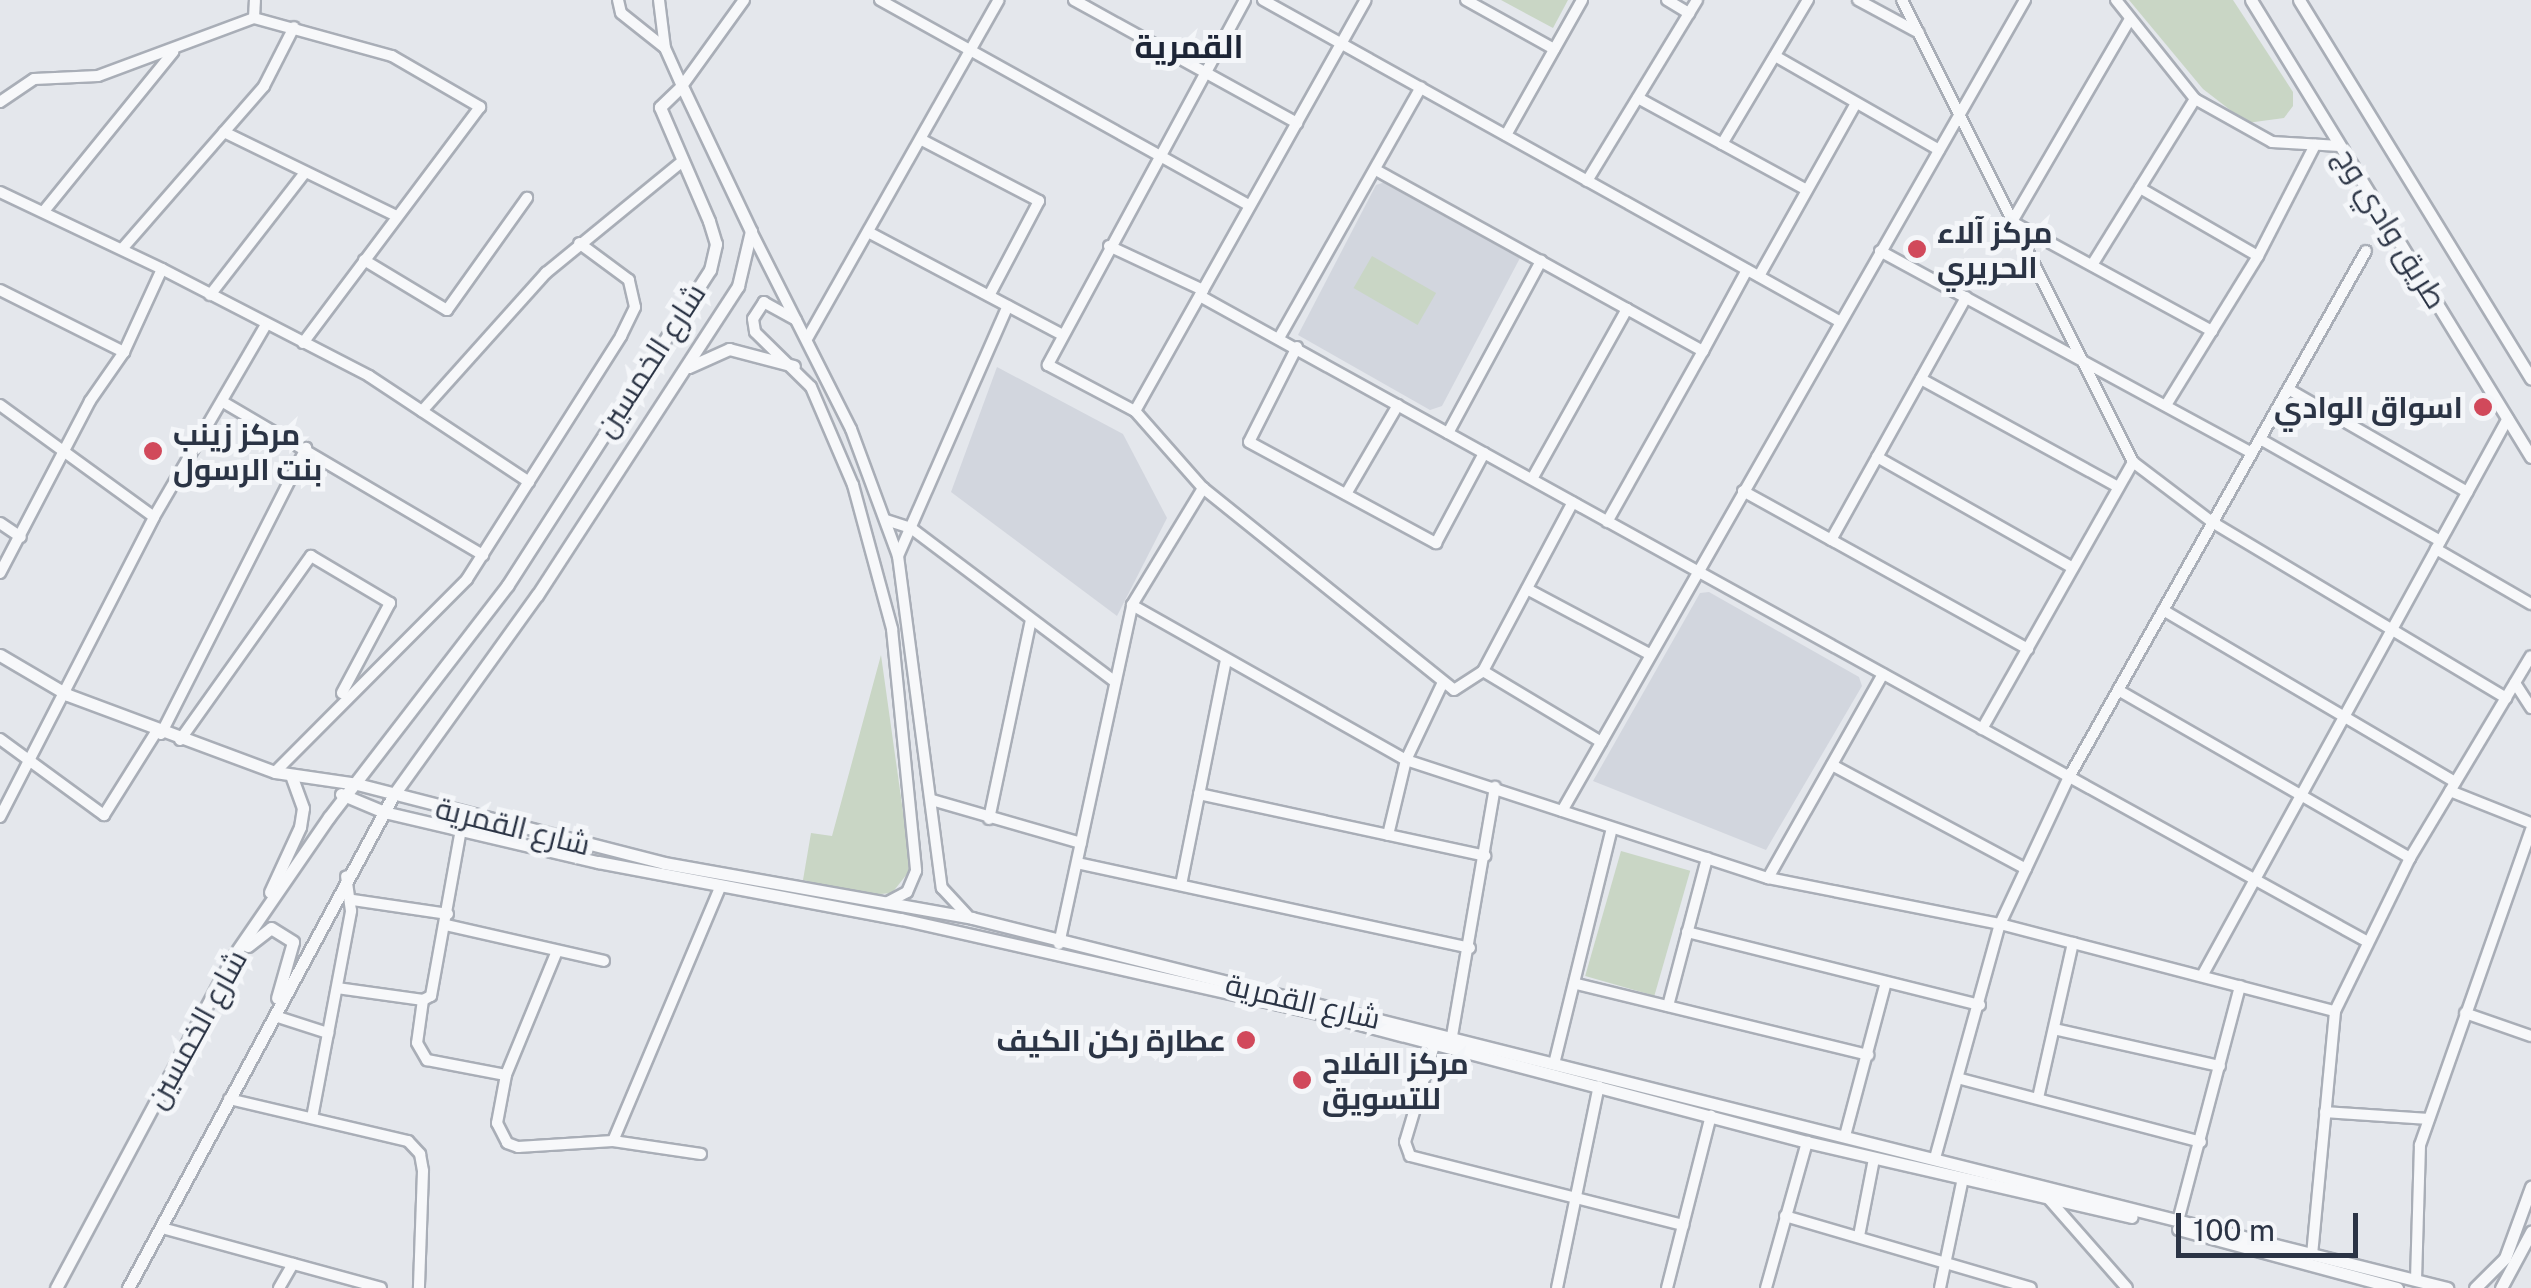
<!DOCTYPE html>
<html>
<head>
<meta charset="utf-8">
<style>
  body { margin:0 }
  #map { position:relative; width:2531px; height:1288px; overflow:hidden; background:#e4e7ec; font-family:"Public Sans",Cairo,sans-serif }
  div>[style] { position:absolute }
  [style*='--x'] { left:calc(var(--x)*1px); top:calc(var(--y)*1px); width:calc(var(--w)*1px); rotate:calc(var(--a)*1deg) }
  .built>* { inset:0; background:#d2d6de }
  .green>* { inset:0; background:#c9d6c5; transform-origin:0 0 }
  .roads { filter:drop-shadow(2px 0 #a9aeb7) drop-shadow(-2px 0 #a9aeb7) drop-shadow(0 2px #a9aeb7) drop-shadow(0 -2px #a9aeb7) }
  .minor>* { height:10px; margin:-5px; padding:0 5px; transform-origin:5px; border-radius:5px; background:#f7f8fa }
  .tertiary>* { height:11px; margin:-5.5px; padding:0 5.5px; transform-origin:5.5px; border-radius:5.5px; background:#f7f8fa }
  .dots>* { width:28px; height:28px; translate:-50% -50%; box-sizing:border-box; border:5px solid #f4f6f9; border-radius:50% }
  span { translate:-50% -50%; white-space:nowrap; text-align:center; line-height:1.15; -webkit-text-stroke:10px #f4f6f9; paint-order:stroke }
  .street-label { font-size:30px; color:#2b3445 }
  .poi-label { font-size:30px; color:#2b3445; font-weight:700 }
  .left { translate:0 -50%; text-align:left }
  .right { translate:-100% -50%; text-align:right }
  .neighbourhood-label { font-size:32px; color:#1d2536; font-weight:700 }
  .scale { position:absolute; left:2176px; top:1213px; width:182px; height:45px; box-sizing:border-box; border:5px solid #2b3445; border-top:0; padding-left:12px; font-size:30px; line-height:35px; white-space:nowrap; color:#2b3445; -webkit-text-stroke:8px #f4f6f9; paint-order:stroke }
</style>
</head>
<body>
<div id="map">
  <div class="built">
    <div style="clip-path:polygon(1385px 182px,1520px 258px,1442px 406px,1430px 410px,1298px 335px,1376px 185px)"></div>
    <div style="clip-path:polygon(997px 367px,1123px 434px,1167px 518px,1117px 616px,951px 492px)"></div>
    <div style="clip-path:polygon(1709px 592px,1859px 677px,1862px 686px,1766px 850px,1593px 781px,1700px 593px)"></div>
  </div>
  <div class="green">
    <div style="clip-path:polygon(1501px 0,1568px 0,1553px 28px)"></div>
    <div style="clip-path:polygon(2129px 0,2233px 0,2293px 92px,2293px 106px,2284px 118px,2247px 123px,2203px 89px)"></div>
    <div style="left:1372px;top:256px;width:74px;height:37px;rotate:30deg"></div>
    <div style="clip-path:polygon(881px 655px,911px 869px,892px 893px,868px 895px,803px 880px,811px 833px,832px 836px)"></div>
    <div style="left:1621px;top:851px;width:72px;height:130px;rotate:16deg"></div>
  </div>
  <div class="roads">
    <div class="minor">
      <div style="--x:618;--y:0;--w:13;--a:77"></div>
      <div style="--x:621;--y:13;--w:56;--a:38.5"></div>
      <div style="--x:659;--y:0;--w:48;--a:82.9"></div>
      <div style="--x:665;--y:48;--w:42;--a:65.9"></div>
      <div style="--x:682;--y:86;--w:106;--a:-54.2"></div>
      <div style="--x:880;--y:0;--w:423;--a:29.1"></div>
      <div style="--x:1074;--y:0;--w:255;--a:28.9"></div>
      <div style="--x:1245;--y:0;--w:415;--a:118.4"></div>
      <div style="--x:1048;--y:365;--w:98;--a:27.9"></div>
      <div style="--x:1135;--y:411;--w:103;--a:48.6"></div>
      <div style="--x:1203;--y:488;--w:322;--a:38.8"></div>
      <div style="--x:1454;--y:690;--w:35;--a:-33"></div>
      <div style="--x:1483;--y:671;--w:191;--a:-62"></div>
      <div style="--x:1263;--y:0;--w:659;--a:29.13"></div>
      <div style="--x:1466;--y:0;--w:101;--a:29.1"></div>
      <div style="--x:1667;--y:0;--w:26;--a:31"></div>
      <div style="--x:1858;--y:0;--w:69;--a:28.4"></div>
      <div style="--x:1902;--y:0;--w:517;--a:63.43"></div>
      <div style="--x:2133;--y:462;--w:99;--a:37.2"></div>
      <div style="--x:2212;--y:522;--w:343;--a:30.9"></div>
      <div style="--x:2116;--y:0;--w:127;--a:51.4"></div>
      <div style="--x:2195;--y:99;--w:88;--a:29.2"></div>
      <div style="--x:2272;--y:142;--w:68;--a:3.4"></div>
      <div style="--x:254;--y:18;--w:18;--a:-87"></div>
      <div style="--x:2130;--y:19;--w:235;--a:120.2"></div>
      <div style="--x:2012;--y:222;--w:228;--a:28.6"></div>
      <div style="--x:1775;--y:56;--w:189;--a:29.8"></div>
      <div style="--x:1638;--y:98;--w:192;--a:28.6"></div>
      <div style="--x:0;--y:102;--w:41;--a:-34.1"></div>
      <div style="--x:34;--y:79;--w:64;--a:-2.7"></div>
      <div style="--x:98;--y:76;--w:166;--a:-20.4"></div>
      <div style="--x:254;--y:18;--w:143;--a:15.4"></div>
      <div style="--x:392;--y:56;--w:102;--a:30.1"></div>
      <div style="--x:480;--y:107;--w:295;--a:126.9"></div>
      <div style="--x:224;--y:132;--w:189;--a:26"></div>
      <div style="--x:1506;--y:135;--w:155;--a:-60.6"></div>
      <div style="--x:922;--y:140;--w:132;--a:27.5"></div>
      <div style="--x:1039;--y:201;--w:107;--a:117.8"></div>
      <div style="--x:1722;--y:144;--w:168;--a:-59.2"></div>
      <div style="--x:1376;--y:170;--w:374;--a:29"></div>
      <div style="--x:1703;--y:351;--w:196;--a:119.3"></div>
      <div style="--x:1587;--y:181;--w:212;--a:-58.7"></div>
      <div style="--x:2140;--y:188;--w:136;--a:30"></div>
      <div style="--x:0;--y:192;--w:179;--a:25.4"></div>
      <div style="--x:162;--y:269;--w:91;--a:114.6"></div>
      <div style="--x:124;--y:352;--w:60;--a:124.8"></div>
      <div style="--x:90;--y:401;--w:194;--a:117.6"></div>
      <div style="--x:44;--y:211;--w:205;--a:-50.9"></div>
      <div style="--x:751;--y:231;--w:222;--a:63.2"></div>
      <div style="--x:851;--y:429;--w:135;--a:69.7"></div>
      <div style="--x:898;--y:556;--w:335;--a:82.5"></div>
      <div style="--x:942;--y:888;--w:37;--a:47"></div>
      <div style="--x:870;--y:233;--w:218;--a:27.9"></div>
      <div style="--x:1109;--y:246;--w:104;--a:25.1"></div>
      <div style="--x:122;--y:249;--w:216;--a:-48.9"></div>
      <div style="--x:264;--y:86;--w:66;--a:-63"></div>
      <div style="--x:1880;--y:251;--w:423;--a:28.5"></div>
      <div style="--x:364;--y:260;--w:97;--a:31.1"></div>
      <div style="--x:447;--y:310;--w:138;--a:-54.5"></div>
      <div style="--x:2092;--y:265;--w:195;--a:-58.2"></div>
      <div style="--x:162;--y:269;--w:233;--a:27.3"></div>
      <div style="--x:369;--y:376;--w:192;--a:33.5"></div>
      <div style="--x:1759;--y:276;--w:198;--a:-60.7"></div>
      <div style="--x:0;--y:290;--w:139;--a:26.6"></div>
      <div style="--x:210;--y:295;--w:152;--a:-52.2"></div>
      <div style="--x:1200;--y:296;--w:1335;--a:28.95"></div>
      <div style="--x:796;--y:320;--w:37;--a:-151"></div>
      <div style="--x:764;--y:302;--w:20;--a:123"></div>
      <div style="--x:753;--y:319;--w:13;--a:81"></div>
      <div style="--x:755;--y:332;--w:78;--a:44.5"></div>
      <div style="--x:811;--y:387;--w:107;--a:66.8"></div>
      <div style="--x:853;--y:485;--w:149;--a:74.8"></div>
      <div style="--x:892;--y:629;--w:243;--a:84.3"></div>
      <div style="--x:916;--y:871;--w:23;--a:113"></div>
      <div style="--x:907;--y:892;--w:24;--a:152"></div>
      <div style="--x:808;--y:337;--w:387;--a:-60.5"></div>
      <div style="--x:1279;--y:338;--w:288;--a:-60.5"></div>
      <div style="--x:1297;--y:347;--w:106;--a:116.8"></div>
      <div style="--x:1249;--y:442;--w:213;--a:28.4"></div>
      <div style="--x:1436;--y:543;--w:102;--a:-61.9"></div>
      <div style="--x:1703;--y:351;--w:92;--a:-61.5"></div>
      <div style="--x:1921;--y:379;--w:225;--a:28.7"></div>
      <div style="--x:2288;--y:389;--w:207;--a:29.9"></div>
      <div style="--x:223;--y:402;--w:302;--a:30.5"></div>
      <div style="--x:0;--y:405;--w:190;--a:36"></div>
      <div style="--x:2166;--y:405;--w:175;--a:-58.3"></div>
      <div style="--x:2258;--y:256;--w:125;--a:-62.8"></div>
      <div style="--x:422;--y:411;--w:186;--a:-48.1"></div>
      <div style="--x:546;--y:273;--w:177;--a:-39.3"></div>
      <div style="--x:1135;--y:411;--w:471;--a:-60.7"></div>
      <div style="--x:1448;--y:433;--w:196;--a:-61.6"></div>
      <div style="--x:2260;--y:439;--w:207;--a:29.5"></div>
      <div style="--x:1877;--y:457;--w:225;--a:29.5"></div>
      <div style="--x:1532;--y:479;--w:195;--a:-60.8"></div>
      <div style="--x:1743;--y:491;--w:326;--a:29"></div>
      <div style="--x:1346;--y:494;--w:103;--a:-59.7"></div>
      <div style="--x:886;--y:520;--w:26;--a:18"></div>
      <div style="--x:911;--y:528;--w:253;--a:37"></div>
      <div style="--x:0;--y:523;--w:25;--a:34"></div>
      <div style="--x:1831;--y:540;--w:278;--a:-60.9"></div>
      <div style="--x:2436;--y:549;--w:110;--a:30.1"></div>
      <div style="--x:898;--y:556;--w:273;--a:-66.3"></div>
      <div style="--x:1527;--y:589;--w:138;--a:28"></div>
      <div style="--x:1132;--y:605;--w:315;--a:29.5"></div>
      <div style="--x:1406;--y:760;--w:381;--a:18.1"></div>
      <div style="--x:1768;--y:878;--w:237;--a:11.2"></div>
      <div style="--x:2000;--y:924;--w:346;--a:14.6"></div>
      <div style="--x:2163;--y:610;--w:339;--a:30.5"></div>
      <div style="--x:1483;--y:671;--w:138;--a:31"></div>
      <div style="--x:2515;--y:683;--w:30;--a:57"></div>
      <div style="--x:2118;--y:690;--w:337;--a:29.9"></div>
      <div style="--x:1982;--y:729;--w:307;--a:-60.5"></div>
      <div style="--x:161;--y:734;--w:321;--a:-63.1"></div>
      <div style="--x:0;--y:739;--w:129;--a:36.2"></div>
      <div style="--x:104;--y:815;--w:98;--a:-57.9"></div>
      <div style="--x:180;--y:740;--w:226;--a:-54.6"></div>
      <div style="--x:311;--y:556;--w:92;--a:30.7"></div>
      <div style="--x:390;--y:603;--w:102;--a:118.1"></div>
      <div style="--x:1832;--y:765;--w:220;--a:28.2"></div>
      <div style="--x:275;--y:772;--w:272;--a:-45.1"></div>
      <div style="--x:467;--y:579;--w:288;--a:-57.6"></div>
      <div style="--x:621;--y:336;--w:32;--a:-64"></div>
      <div style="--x:635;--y:307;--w:28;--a:-103"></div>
      <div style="--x:629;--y:280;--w:62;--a:-143.5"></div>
      <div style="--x:2450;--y:791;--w:87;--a:21.6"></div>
      <div style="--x:1199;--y:794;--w:293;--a:12.2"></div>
      <div style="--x:932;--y:800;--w:155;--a:16.1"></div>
      <div style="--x:1562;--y:811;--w:934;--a:-60.28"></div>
      <div style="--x:0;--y:817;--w:337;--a:-62.8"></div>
      <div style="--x:154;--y:517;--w:221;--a:-59.8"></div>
      <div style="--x:989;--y:819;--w:203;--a:-78.1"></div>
      <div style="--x:1388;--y:835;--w:77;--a:-76.5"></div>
      <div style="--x:1406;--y:760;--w:86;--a:-64.6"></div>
      <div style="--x:1077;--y:863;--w:402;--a:12.2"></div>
      <div style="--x:1768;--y:878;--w:234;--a:-60.6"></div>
      <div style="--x:1181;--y:885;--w:229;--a:-78.7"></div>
      <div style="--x:353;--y:900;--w:96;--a:8.4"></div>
      <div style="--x:446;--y:925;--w:162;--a:12.8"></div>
      <div style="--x:1687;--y:932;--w:302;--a:14"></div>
      <div style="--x:1059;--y:944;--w:347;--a:-77.8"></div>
      <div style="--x:1132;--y:605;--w:137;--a:-58.7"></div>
      <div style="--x:557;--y:951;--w:134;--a:112.4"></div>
      <div style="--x:506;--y:1075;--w:49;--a:100.6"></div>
      <div style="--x:497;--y:1123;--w:22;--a:63"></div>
      <div style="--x:507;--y:1143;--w:12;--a:20"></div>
      <div style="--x:518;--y:1147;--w:95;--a:-3.6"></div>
      <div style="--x:613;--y:1141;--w:275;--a:-67.1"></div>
      <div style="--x:2202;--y:976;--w:636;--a:-61.26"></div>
      <div style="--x:1577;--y:984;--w:300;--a:13.7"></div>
      <div style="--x:337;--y:988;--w:87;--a:7.9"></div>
      <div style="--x:423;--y:1000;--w:9;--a:-27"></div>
      <div style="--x:431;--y:996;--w:169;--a:-79.8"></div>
      <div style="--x:423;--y:1000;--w:43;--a:97.9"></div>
      <div style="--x:417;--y:1043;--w:20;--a:60"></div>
      <div style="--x:427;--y:1060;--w:80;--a:10.8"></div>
      <div style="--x:1668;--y:1006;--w:153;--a:-75.2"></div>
      <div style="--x:2465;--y:1013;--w:70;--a:19.2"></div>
      <div style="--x:275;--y:1016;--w:56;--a:17.8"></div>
      <div style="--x:2054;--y:1029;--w:170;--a:12.6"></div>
      <div style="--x:1452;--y:1036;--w:253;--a:-80.2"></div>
      <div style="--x:1435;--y:1042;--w:104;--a:106.7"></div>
      <div style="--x:1405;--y:1142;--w:15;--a:70"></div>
      <div style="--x:1410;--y:1156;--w:282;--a:14.2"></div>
      <div style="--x:1554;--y:1064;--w:243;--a:-76.2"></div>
      <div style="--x:1961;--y:1079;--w:248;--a:14.7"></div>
      <div style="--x:2038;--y:1098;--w:159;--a:-77.3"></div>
      <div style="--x:229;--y:1099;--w:184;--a:13.2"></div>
      <div style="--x:408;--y:1141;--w:18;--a:47"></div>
      <div style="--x:420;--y:1154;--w:17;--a:80"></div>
      <div style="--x:423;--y:1171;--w:117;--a:92"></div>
      <div style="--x:2325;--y:1112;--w:103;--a:3.9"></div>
      <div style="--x:312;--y:1118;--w:211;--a:-79.3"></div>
      <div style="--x:351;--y:911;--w:35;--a:-98"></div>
      <div style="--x:1845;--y:1136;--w:159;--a:-75.1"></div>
      <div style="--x:613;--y:1141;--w:89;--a:8.4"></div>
      <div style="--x:1935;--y:1158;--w:243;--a:-74.5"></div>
      <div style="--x:2000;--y:924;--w:162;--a:-64.9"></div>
      <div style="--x:2069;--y:777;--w:604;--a:-60.55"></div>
      <div style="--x:2047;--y:1197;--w:121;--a:48.7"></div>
      <div style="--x:1785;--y:1216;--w:256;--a:16.3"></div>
      <div style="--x:2178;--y:1221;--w:243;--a:-75.2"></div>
      <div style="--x:162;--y:1228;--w:227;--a:15.3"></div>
      <div style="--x:1859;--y:1236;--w:78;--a:-79"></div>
      <div style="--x:2312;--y:1255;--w:245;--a:-84.6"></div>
      <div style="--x:2335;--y:1011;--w:170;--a:-63.9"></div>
      <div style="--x:2410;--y:858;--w:235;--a:-59.1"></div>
      <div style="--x:2416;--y:1280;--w:135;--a:-88.3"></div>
      <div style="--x:2420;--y:1145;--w:334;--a:-70.6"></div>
      <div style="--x:279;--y:1288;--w:28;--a:-60"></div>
      <div style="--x:1557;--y:1288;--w:206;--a:-78.3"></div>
      <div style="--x:1667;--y:1288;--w:178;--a:-75.7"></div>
      <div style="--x:1766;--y:1288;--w:152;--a:-74.3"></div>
      <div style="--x:1940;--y:1288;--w:112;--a:-78.2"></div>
    </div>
    <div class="tertiary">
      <div style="--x:2251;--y:0;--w:536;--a:58.5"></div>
      <div style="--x:2299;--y:0;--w:444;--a:58.5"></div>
      <div style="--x:689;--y:367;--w:44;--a:-24.2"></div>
      <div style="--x:729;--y:349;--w:67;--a:14.7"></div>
      <div style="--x:0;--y:655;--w:79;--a:30.5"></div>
      <div style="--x:68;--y:695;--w:221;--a:20.4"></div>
      <div style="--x:275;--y:772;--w:83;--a:8.3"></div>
      <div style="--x:357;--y:784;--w:317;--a:14.4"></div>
      <div style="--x:664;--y:863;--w:313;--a:10.1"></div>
      <div style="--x:972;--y:918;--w:1521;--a:14.08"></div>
      <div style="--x:341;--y:794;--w:47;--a:22.7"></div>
      <div style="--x:384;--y:812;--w:220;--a:13.2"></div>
      <div style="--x:598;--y:862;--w:308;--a:10.7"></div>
      <div style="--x:901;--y:919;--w:415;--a:12.7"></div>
      <div style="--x:1306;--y:1010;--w:518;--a:14.76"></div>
      <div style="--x:1807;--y:1142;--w:333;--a:13"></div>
      <div style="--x:270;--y:892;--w:72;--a:-65.2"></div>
      <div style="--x:300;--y:827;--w:19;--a:-81"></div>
      <div style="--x:303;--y:808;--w:35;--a:-110"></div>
      <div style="--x:248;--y:946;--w:29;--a:-38"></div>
      <div style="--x:271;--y:928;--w:26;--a:32"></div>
      <div style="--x:293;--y:942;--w:58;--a:105.9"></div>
      <div style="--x:2178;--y:1229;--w:227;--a:15.1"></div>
      <div style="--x:56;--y:1288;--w:374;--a:-61.9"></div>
      <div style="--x:232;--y:958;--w:171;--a:-55.5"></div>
      <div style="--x:329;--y:817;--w:292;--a:-52.4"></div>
      <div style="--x:507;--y:586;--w:376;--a:-57.3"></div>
      <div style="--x:710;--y:270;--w:27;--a:-77"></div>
      <div style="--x:716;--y:244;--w:24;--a:-107"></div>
      <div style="--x:709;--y:221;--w:124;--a:-113.3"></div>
      <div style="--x:660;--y:107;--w:30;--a:-44"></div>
      <div style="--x:682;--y:86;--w:161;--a:64.6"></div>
      <div style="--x:751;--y:231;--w:57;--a:103.3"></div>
      <div style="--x:738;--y:286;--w:369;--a:123"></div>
      <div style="--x:537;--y:595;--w:245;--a:125.7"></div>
      <div style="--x:394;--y:794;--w:561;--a:118.3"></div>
      <div style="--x:2475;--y:1288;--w:42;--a:-45"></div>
      <div style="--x:2505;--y:1258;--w:76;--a:-69.9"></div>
      <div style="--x:2501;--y:1288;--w:64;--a:-61.8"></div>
    </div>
  </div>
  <div class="dots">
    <div style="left:1917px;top:249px;background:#d1495b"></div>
    <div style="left:2483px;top:407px;background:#d1495b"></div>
    <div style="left:153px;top:451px;background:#d1495b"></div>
    <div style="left:1246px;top:1040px;background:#d1495b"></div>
    <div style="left:1302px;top:1080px;background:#d1495b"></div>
  </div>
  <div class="street-label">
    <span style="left:2391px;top:228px;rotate:58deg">طريق وادي وج</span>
    <span style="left:650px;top:360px;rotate:-57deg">شارع الخمسين</span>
    <span style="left:513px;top:826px;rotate:14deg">شارع القمرية</span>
    <span style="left:1303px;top:1001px;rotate:13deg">شارع القمرية</span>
    <span style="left:196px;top:1029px;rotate:-61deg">شارع الخمسين</span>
  </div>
  <div class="poi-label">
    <span class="left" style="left:1937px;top:249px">مركز آلاء<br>الحريري</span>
    <span class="right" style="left:2463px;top:407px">اسواق الوادي</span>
    <span class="left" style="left:173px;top:451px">مركز زينب<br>بنت الرسول</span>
    <span class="right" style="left:1226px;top:1040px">عطارة ركن الكيف</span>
    <span class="left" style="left:1322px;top:1080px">مركز الفلاح<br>للتسويق</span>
  </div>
  <div class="neighbourhood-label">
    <span style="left:1189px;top:47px">القمرية</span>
  </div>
  <div class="scale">100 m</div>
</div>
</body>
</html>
